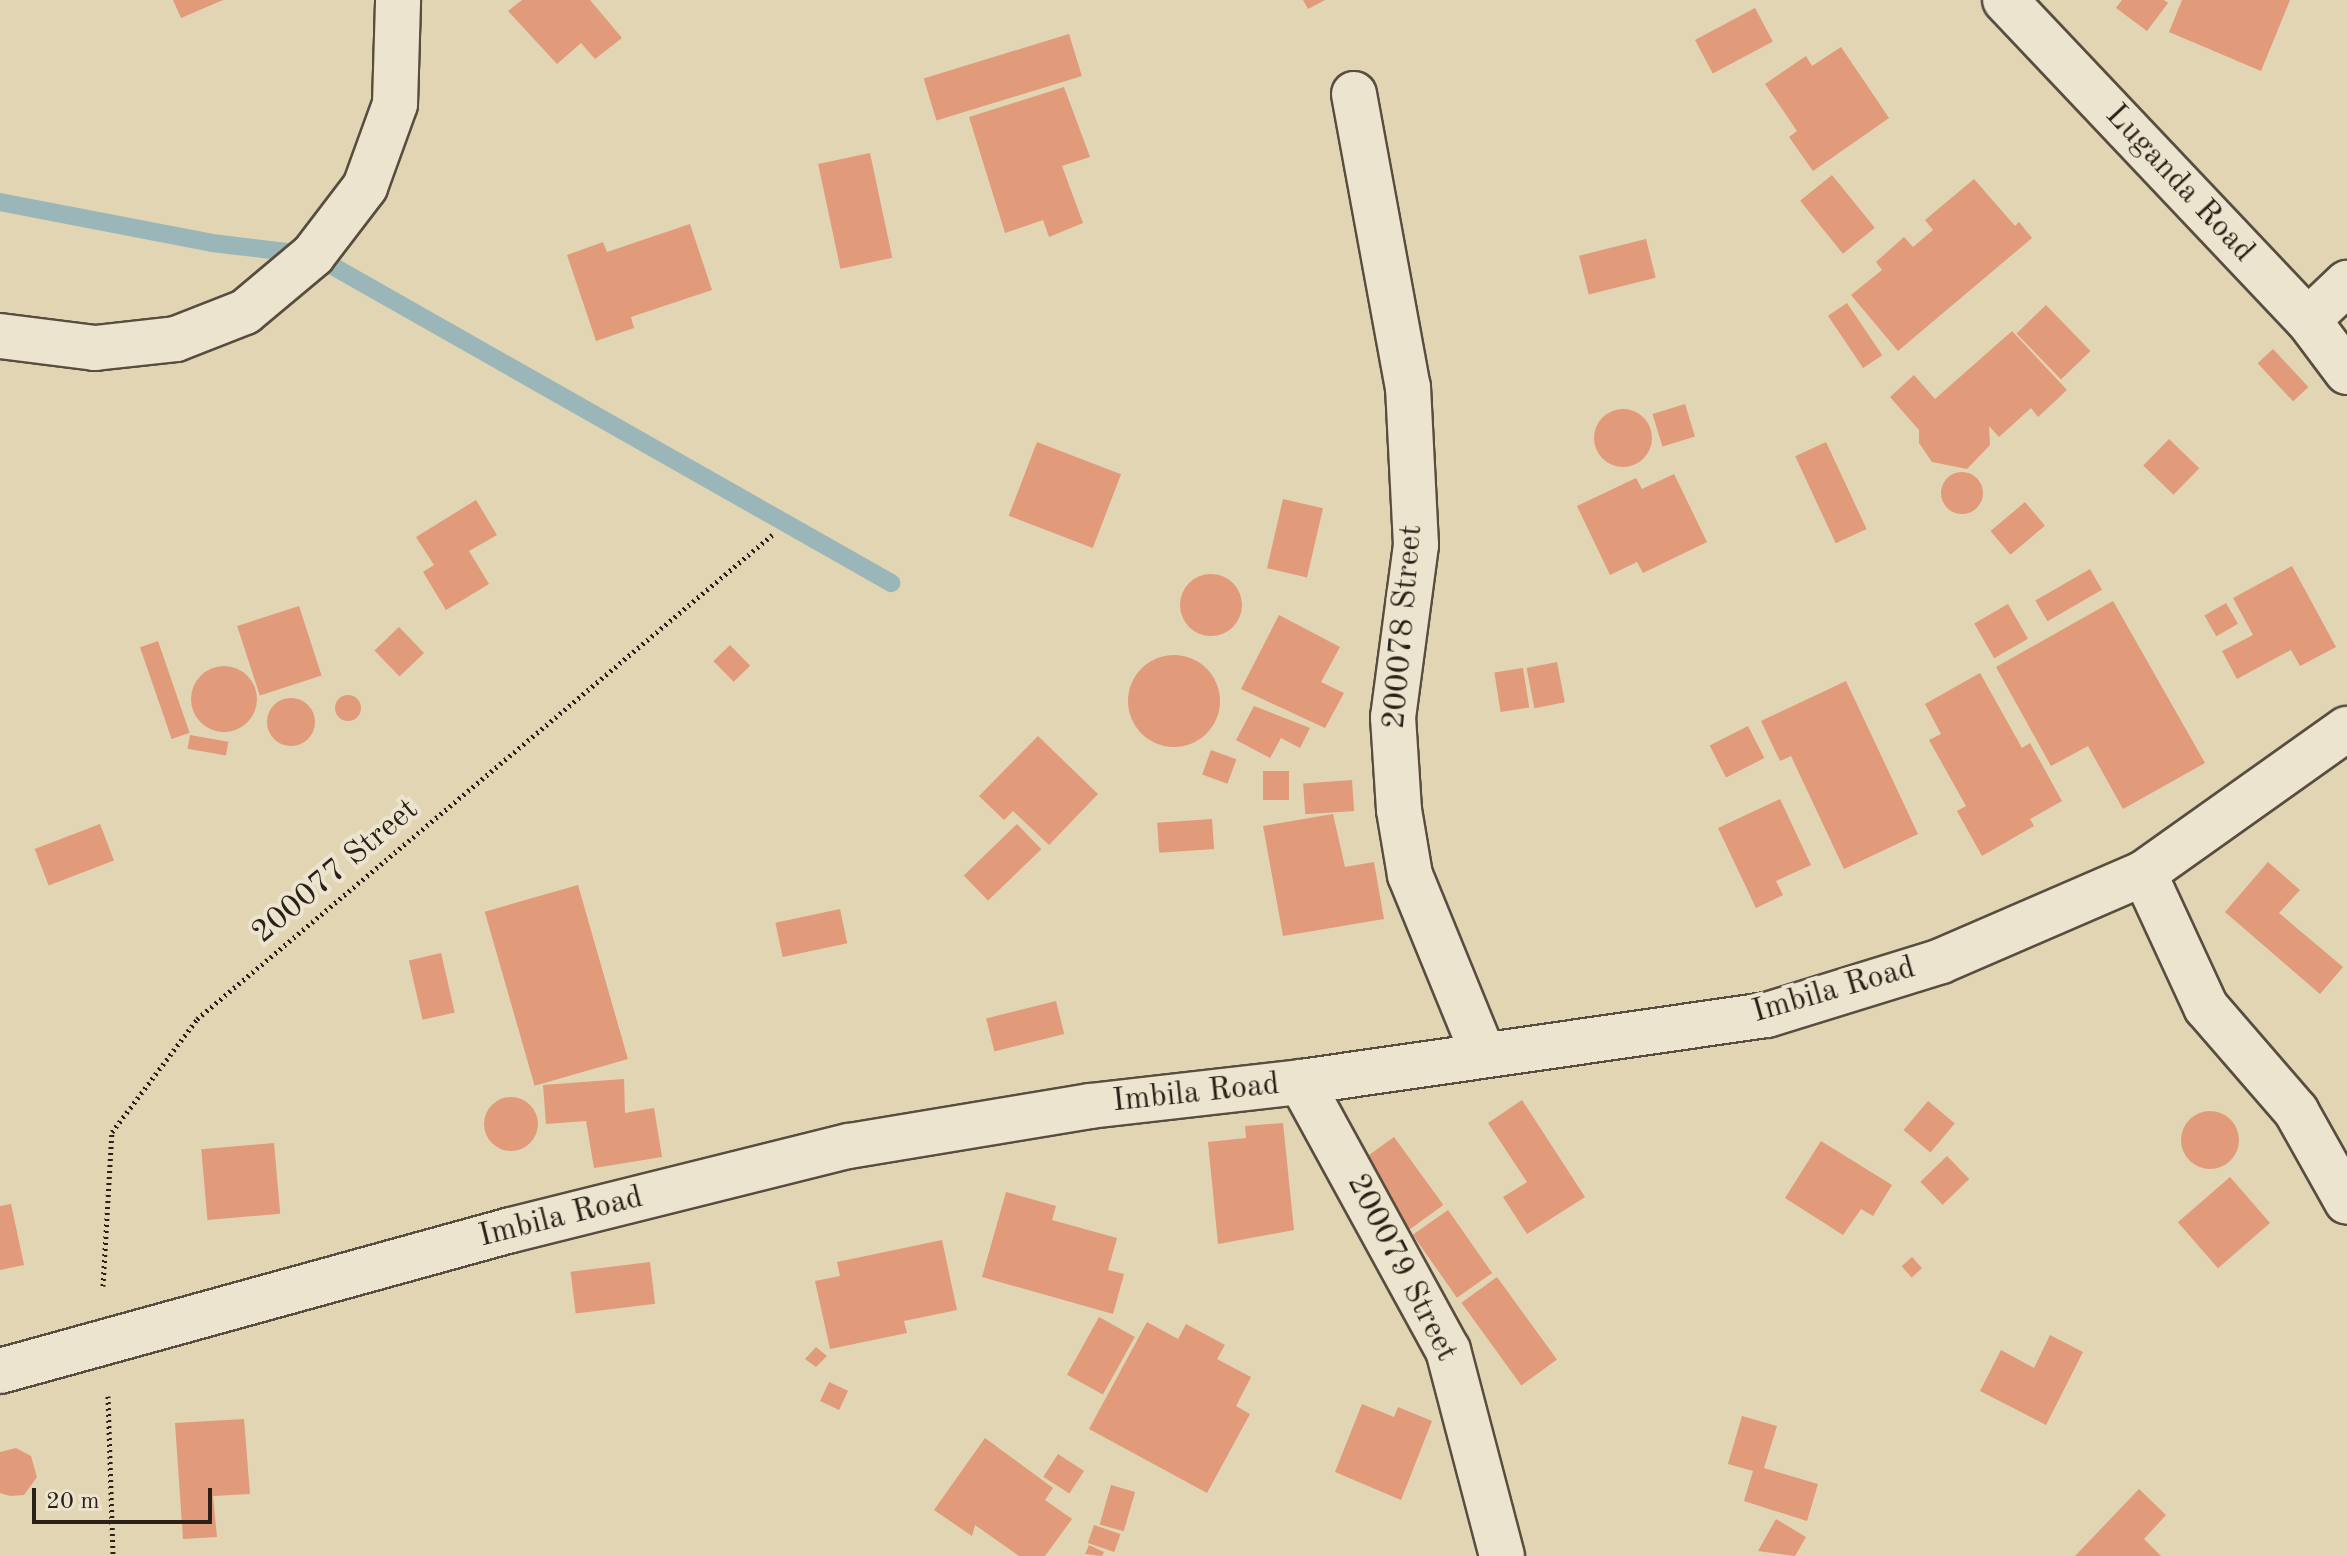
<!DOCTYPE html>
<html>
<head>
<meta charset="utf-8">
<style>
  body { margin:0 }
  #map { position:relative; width:2347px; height:1556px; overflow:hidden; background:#e1d5b4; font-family:"Old Standard TT",serif }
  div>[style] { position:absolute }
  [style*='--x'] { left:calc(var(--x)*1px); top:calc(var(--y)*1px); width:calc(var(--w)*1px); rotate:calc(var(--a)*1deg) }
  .stream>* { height:18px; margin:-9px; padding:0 9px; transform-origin:9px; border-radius:9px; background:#9ab6b9 }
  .building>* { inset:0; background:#e19a7a; transform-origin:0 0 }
  .round { border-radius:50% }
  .path>* { height:5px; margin-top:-2.5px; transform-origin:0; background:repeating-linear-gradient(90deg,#2b2018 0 2px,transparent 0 6px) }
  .roads { filter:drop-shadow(2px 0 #584d3f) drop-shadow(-2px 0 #584d3f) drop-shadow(0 2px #584d3f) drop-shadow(0 -2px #584d3f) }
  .street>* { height:44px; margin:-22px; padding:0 22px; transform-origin:22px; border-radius:22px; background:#ece4ce }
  span { translate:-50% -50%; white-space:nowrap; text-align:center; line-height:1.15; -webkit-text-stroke:8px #ece4ce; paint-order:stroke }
  .street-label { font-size:32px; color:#2b2018 }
  .scale { position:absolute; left:32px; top:1488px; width:180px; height:36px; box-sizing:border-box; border:4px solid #2b2018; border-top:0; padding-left:10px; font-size:24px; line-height:28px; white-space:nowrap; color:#2b2018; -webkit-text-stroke:6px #ece4ce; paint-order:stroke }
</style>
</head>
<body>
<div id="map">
  <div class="stream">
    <div style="--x:0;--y:202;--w:216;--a:10.9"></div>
    <div style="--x:212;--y:243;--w:102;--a:6.8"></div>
    <div style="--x:313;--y:255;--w:665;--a:29.57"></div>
  </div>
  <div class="building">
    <div style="clip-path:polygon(173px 0,223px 0,181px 18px)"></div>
    <div style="clip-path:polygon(522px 0,590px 0,622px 38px,595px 59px,581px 43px,557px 64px,508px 11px)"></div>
    <div style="clip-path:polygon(1303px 0,1325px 0,1308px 9px)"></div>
    <div style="clip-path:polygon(2122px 0,2164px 0,2168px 3px,2147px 31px,2116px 8px)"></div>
    <div style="clip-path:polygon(2182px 0,2290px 0,2261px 71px,2169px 32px)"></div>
    <div style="left:1755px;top:8px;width:38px;height:68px;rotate:62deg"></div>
    <div style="left:1069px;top:34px;width:44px;height:152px;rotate:73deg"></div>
    <div style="clip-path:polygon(1841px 47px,1889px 118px,1813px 171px,1789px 137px,1797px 131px,1765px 84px,1806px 56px,1812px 66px)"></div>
    <div style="clip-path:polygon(1064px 87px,1090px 157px,1062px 166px,1083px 223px,1049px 237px,1043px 220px,1005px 233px,969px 117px)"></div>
    <div style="left:870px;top:153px;width:107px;height:53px;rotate:78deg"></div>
    <div style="left:1832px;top:175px;width:68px;height:41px;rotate:51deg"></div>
    <div style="clip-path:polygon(1974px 179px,2015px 226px,2019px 222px,2032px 238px,1898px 351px,1851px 295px,1882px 270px,1876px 262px,1904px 237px,1913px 247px,1933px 230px,1925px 220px)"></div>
    <div style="clip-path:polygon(690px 224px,712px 290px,631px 317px,634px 328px,596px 341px,567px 255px,603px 242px,607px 252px)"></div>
    <div style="left:1646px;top:239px;width:40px;height:69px;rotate:76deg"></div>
    <div style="left:1847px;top:303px;width:63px;height:23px;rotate:56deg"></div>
    <div style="left:2046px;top:305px;width:64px;height:41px;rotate:46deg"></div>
    <div style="clip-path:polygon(2012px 331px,2067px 390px,2038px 417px,2031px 408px,1999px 437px,1989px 426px,1990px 445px,1967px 469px,1932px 462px,1919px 443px,1919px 430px,1890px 397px,1914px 375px,1935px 399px)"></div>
    <div style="left:2273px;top:349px;width:52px;height:21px;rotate:47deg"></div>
    <div style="left:1685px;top:404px;width:34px;height:34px;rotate:73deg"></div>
    <div class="round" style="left:1594px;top:409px;width:58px;height:58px"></div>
    <div style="left:2169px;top:439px;width:42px;height:37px;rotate:44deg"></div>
    <div style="left:1037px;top:442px;width:90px;height:79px;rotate:21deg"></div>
    <div style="left:1826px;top:442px;width:96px;height:34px;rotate:65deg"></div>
    <div class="round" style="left:1941px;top:472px;width:42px;height:42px"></div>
    <div style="clip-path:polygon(1674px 474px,1707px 542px,1643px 573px,1637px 562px,1610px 575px,1577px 506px,1636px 478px,1642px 489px)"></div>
    <div style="left:1283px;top:499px;width:41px;height:71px;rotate:13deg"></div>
    <div style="clip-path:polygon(476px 500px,497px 535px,469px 551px,489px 584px,446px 610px,423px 572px,434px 565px,416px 537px)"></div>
    <div style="left:2025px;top:502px;width:31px;height:45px;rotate:50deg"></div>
    <div style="clip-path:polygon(2292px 566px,2336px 647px,2300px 666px,2291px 650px,2237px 679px,2222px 651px,2253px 635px,2233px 598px)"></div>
    <div style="left:2090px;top:569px;width:24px;height:63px;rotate:60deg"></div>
    <div class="round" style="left:1180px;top:574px;width:62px;height:62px"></div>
    <div style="clip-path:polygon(2113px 601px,2205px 763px,2123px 809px,2088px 746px,2051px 766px,1996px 667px)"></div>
    <div style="left:2226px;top:603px;width:24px;height:25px;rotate:60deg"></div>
    <div style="left:2008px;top:604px;width:40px;height:39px;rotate:60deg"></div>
    <div style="left:299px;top:606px;width:73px;height:65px;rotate:72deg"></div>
    <div style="clip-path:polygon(1279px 615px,1340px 647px,1321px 682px,1344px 693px,1325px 728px,1241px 689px)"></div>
    <div style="left:399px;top:627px;width:36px;height:34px;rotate:46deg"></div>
    <div style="left:158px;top:641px;width:97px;height:19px;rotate:71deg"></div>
    <div style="left:730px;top:645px;width:29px;height:23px;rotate:46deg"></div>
    <div class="round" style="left:1128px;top:655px;width:92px;height:92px"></div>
    <div style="left:1557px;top:662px;width:41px;height:31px;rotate:79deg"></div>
    <div class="round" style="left:191px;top:666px;width:66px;height:66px"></div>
    <div style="left:1523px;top:668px;width:40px;height:29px;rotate:81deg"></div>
    <div style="clip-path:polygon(1980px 673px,2022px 748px,2030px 743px,2062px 801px,2030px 819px,2034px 826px,1982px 856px,1957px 811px,1966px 806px,1929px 740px,1941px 734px,1925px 704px)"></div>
    <div style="clip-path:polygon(1846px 681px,1918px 834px,1844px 869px,1791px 756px,1780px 761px,1761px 721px)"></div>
    <div class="round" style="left:335px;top:695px;width:26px;height:26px"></div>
    <div class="round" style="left:267px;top:698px;width:48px;height:48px"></div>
    <div style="clip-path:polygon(1254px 706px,1310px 728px,1300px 748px,1281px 738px,1270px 758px,1236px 740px)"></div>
    <div style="left:1748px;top:726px;width:36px;height:43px;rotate:63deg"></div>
    <div style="left:190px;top:735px;width:39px;height:14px;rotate:10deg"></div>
    <div style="clip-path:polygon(1038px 736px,1098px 794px,1049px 845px,1013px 811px,1004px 820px,979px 796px)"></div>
    <div style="left:1211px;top:750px;width:27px;height:26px;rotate:20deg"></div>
    <div style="left:1263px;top:771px;width:26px;height:29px"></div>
    <div style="left:1352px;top:780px;width:31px;height:49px;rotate:86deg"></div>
    <div style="clip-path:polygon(1780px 799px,1811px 865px,1776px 881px,1783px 895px,1756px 908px,1718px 828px)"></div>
    <div style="clip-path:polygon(1333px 814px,1345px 867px,1374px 862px,1384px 919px,1283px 936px,1263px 826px)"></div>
    <div style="left:1212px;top:819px;width:30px;height:55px;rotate:86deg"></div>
    <div style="left:100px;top:824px;width:39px;height:70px;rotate:69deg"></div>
    <div style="left:1017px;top:824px;width:35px;height:74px;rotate:46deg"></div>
    <div style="clip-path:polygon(2268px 862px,2300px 890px,2279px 913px,2343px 967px,2320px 994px,2225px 912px)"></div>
    <div style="left:578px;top:885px;width:181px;height:97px;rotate:74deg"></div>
    <div style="left:840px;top:909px;width:35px;height:66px;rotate:78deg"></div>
    <div style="left:441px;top:953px;width:61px;height:33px;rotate:77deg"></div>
    <div style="left:1056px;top:1001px;width:34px;height:72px;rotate:76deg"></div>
    <div style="clip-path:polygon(624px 1079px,625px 1113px,654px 1108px,662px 1157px,594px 1168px,586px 1121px,546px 1124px,543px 1085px)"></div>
    <div class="round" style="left:484px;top:1097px;width:54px;height:54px"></div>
    <div style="clip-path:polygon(1522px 1100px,1585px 1197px,1527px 1234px,1503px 1197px,1527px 1182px,1488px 1123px)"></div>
    <div style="left:1928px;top:1101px;width:35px;height:38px;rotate:40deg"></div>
    <div class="round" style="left:2181px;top:1111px;width:58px;height:58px"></div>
    <div style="clip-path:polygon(1283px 1123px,1294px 1230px,1218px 1244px,1208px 1142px,1246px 1138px,1245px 1126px)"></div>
    <div style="left:1394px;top:1137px;width:84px;height:44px;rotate:54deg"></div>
    <div style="clip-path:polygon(1821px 1141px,1892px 1185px,1873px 1216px,1861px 1209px,1843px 1235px,1785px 1198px)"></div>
    <div style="left:274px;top:1143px;width:71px;height:73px;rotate:85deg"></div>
    <div style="left:1947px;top:1156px;width:32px;height:37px;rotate:46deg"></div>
    <div style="left:2230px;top:1177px;width:61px;height:69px;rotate:49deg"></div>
    <div style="clip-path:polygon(1006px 1192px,1056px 1206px,1052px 1220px,1117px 1238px,1108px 1270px,1124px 1274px,1113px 1314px,982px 1277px)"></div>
    <div style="clip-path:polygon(11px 1204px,24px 1265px,0 1270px,0 1206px)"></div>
    <div style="left:1448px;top:1210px;width:77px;height:43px;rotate:55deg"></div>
    <div style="clip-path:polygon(942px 1240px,957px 1310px,904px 1321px,907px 1333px,830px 1349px,815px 1281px,840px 1276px,837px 1262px)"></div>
    <div style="left:1912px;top:1257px;width:15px;height:14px;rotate:48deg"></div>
    <div style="left:650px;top:1262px;width:42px;height:80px;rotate:83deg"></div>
    <div style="left:1497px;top:1277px;width:102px;height:44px;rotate:54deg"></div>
    <div style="left:1099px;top:1317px;width:41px;height:66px;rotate:29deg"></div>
    <div style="clip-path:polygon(1147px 1322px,1178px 1339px,1186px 1324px,1225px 1345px,1217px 1359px,1251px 1377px,1236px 1406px,1250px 1414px,1207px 1493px,1089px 1429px)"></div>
    <div style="clip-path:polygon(2050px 1335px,2083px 1352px,2046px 1425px,1980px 1391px,2001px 1350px,2034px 1368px)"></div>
    <div style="clip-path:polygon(816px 1347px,827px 1356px,816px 1367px,805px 1359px)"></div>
    <div style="left:829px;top:1382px;width:21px;height:21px;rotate:25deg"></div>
    <div style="clip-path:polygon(1362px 1404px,1394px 1417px,1398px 1407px,1432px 1421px,1401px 1500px,1335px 1472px)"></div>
    <div style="clip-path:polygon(1742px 1416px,1777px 1426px,1764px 1468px,1818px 1484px,1807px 1521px,1744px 1501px,1753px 1471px,1728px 1464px)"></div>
    <div style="clip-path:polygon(244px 1419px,250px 1494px,213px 1496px,217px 1537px,183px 1539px,175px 1423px)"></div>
    <div style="clip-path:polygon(985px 1438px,1053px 1488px,1045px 1500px,1072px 1519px,1045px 1556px,1019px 1556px,975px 1525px,972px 1536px,934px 1510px)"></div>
    <div style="clip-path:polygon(16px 1448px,31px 1456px,37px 1477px,24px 1495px,10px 1496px,0 1493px,0 1452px)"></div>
    <div style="left:1058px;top:1454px;width:31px;height:27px;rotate:33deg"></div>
    <div style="left:1111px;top:1485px;width:25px;height:41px;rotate:16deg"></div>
    <div style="clip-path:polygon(2139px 1489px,2166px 1515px,2144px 1539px,2161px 1556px,2075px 1556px)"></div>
    <div style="clip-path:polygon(1776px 1519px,1806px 1537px,1795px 1556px,1758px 1551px)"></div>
    <div style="left:1094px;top:1525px;width:28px;height:19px;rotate:19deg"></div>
    <div style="clip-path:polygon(1089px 1545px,1104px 1552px,1102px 1556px,1085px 1554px)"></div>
  </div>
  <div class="path">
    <div style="--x:103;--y:1286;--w:154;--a:-86.7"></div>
    <div style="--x:112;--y:1132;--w:141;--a:-53"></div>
    <div style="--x:197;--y:1019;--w:752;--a:-40.09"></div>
    <div style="--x:108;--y:1396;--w:160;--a:88.2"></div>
  </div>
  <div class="roads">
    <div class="street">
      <div style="--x:2005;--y:0;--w:441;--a:46.6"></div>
      <div style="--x:2308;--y:320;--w:65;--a:53.1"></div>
      <div style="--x:1354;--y:94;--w:298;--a:79.6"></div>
      <div style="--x:1408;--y:387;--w:158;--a:87.1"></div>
      <div style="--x:1416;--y:545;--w:174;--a:97.6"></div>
      <div style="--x:1393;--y:717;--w:93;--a:86.3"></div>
      <div style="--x:1399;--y:810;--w:66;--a:80.4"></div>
      <div style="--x:1410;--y:875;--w:193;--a:67.8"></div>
      <div style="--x:2308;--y:320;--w:54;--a:-43.5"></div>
      <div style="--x:0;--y:336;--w:96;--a:7.2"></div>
      <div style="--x:95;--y:348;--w:81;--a:-6.3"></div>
      <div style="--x:176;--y:339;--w:74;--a:-21.4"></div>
      <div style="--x:245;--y:312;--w:89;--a:-40"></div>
      <div style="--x:313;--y:255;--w:86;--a:-52.6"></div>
      <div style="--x:365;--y:187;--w:88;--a:-70.1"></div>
      <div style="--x:395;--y:104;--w:104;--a:-88.3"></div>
      <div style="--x:2144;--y:873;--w:148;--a:65.2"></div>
      <div style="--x:2206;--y:1007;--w:138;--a:49.1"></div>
      <div style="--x:2296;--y:1111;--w:104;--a:60.7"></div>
      <div style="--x:1301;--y:1082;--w:306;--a:61.3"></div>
      <div style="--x:1448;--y:1350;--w:213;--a:75.3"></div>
      <div style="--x:0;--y:1371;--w:530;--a:-15.43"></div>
      <div style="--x:511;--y:1230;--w:348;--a:-14"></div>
      <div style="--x:849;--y:1146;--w:244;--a:-9.4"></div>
      <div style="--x:1090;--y:1106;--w:212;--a:-6.5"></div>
      <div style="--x:1301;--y:1082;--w:471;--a:-8.2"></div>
      <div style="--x:1767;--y:1015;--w:182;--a:-17.2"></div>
      <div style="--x:1941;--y:961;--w:221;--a:-23.4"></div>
      <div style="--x:2144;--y:873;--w:249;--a:-35.4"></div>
    </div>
  </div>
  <div class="street-label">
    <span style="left:2179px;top:184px;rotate:47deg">Luganda Road</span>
    <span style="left:1404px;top:627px;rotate:-85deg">200078 Street</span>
    <span style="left:336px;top:872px;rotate:-40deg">200077 Street</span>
    <span style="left:1834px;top:991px;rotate:-16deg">Imbila Road</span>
    <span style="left:1196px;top:1094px;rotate:-6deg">Imbila Road</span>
    <span style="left:561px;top:1218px;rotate:-14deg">Imbila Road</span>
    <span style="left:1401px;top:1268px;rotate:63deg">200079 Street</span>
  </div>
  <div class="scale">20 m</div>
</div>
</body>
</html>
